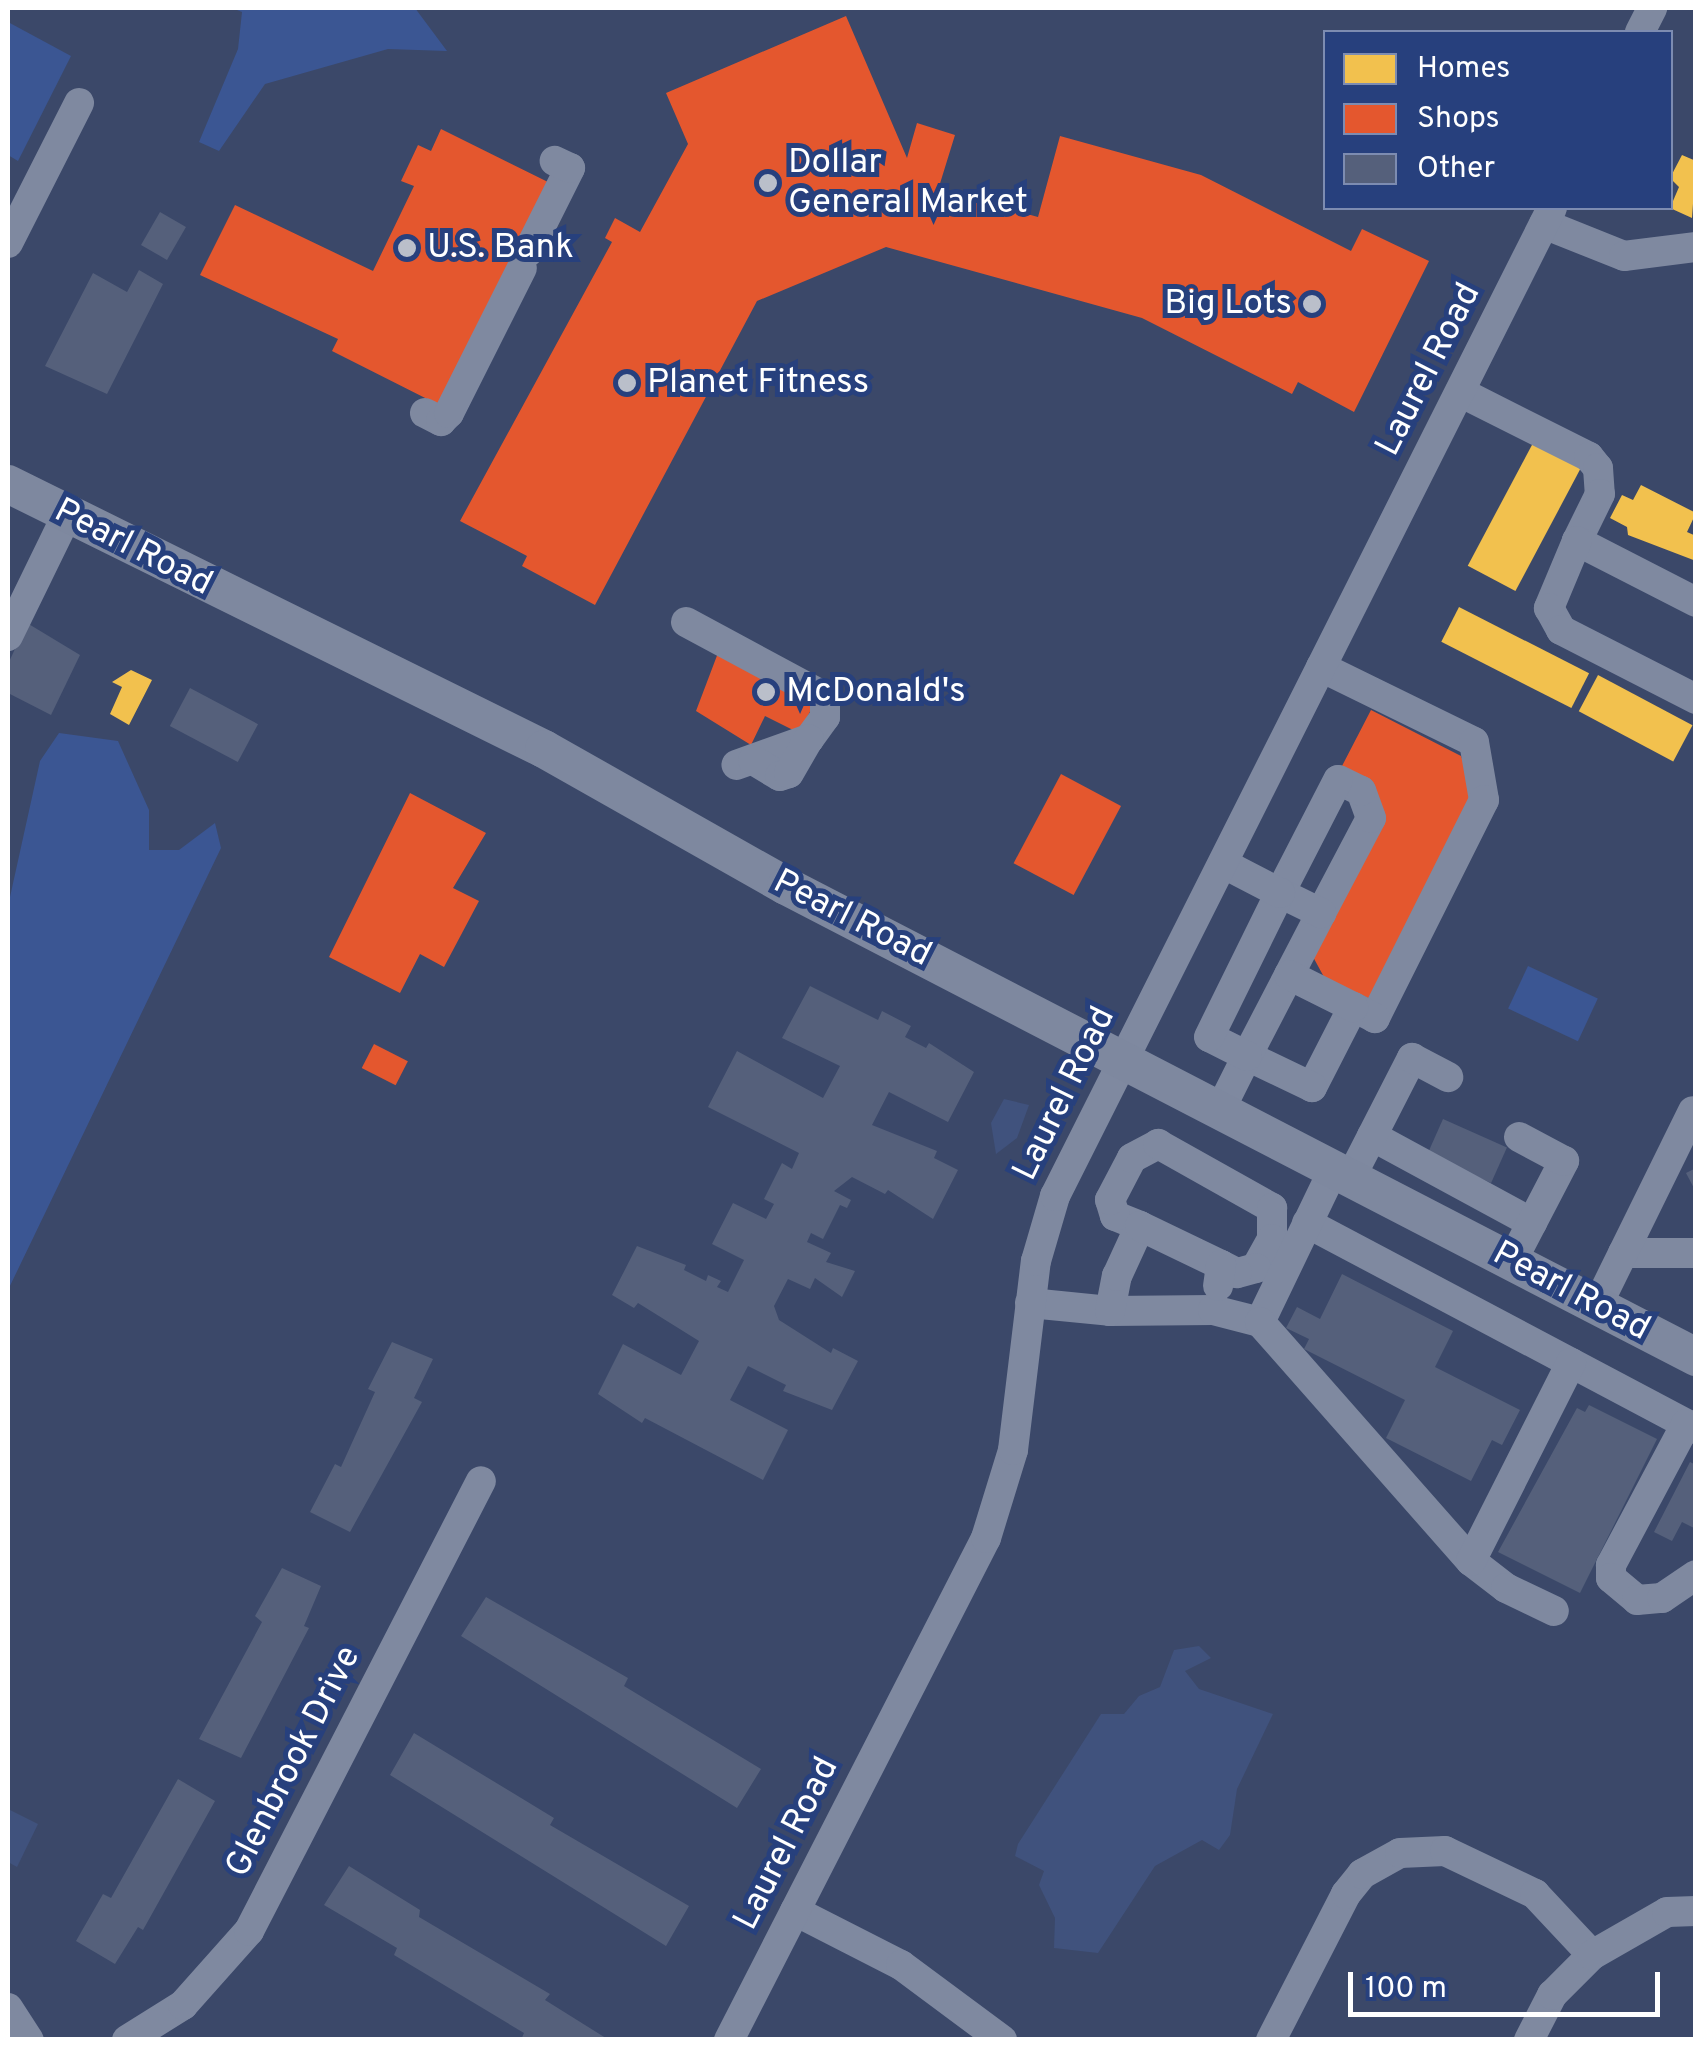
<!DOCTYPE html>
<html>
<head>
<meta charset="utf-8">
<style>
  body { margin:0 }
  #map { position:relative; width:1703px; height:2047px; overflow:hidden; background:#3b4869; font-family:Overpass,sans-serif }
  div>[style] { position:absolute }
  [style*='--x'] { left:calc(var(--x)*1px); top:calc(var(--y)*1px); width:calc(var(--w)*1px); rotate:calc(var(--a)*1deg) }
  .green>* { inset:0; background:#3b5693; transform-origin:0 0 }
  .water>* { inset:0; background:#40527d }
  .homes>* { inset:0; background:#f2c14e; transform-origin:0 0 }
  .shops>* { inset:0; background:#e4572e; transform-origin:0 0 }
  .building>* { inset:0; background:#55607b; transform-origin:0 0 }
  .minor>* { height:30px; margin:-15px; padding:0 15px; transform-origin:15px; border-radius:15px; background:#7f89a0 }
  .major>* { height:38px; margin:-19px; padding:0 19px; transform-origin:19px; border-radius:19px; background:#7e889f }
  .dots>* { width:28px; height:28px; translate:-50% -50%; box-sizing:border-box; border:5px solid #27407d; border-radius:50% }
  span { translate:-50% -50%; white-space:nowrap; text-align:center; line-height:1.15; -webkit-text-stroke:10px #27407d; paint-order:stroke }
  .poi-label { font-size:35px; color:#fff }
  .left { translate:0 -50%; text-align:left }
  .right { translate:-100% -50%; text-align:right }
  .street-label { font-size:35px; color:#fff }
  .frame { position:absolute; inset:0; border:10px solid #fff; pointer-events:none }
  .legend { position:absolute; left:1323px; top:30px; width:350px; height:180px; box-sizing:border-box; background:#27407d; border:2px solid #7d8cb1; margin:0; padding:12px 18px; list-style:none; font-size:30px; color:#fff }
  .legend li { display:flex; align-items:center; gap:20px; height:50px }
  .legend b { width:50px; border:2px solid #7d8cb1 }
  .scale { position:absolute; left:1348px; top:1972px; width:312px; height:45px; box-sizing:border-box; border:5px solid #fff; border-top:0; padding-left:12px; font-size:30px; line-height:35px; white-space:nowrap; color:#fff; -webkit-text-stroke:8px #27407d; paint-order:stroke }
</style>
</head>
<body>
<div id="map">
  <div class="green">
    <div style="clip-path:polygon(232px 8px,415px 8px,447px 51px,388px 49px,265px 84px,219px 151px,199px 142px,238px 49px,242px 12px)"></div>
    <div style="clip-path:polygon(8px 22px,71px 56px,18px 161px,8px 155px)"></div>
    <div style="clip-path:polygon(59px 733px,118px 741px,149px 810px,149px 850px,179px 850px,215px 823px,221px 848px,8px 1290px,8px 906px,40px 761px)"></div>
    <div style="left:1528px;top:966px;width:77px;height:47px;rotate:25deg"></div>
  </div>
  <div class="water">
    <div style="clip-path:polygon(1004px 1099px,1029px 1105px,1017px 1138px,996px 1154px,991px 1123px)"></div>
    <div style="clip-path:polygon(1199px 1646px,1211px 1658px,1185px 1671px,1199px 1689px,1273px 1714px,1237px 1789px,1230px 1835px,1219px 1850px,1202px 1840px,1155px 1866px,1098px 1953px,1054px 1948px,1055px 1918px,1039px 1885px,1044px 1871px,1015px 1856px,1018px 1844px,1101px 1714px,1124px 1714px,1139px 1696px,1160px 1687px,1174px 1650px)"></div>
    <div style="clip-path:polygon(8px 1809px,38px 1824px,17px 1867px,8px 1862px)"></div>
  </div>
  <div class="homes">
    <div style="clip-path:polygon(1682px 155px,1696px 161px,1692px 218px,1670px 208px,1679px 187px,1670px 178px)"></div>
    <div style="left:1533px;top:443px;width:54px;height:139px;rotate:28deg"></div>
    <div style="clip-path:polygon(1641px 485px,1696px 513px,1687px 532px,1696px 536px,1696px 561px,1628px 535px,1627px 527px,1610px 518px,1622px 495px,1633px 500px)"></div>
    <div style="left:1459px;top:607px;width:146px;height:39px;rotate:27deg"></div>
    <div style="clip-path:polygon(131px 670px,152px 680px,129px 725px,110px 714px,122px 687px,112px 682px)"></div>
    <div style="left:1598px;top:675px;width:107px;height:41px;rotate:28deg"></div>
  </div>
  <div class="shops">
    <div style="clip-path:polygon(846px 16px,907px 158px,917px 123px,955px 135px,938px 190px,1038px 217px,1060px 136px,1201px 175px,1351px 251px,1362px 229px,1429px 261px,1354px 412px,1298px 382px,1292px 394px,1142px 318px,886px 247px,757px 301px,595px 605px,522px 566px,527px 556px,460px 521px,612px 242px,605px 238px,615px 218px,640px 232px,688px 144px,666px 93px)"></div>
    <div style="clip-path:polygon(441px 129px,552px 184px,445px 408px,332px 351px,338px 339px,200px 275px,235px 205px,373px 271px,414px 186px,401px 181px,418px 145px,431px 151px)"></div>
    <div style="clip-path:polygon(721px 645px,818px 696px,799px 733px,765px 716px,751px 745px,696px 711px)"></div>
    <div style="clip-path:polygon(1371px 710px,1461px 756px,1474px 791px,1372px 1000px,1324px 977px,1312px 955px,1381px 812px,1372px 781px,1342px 766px)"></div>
    <div style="left:1061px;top:774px;width:68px;height:101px;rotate:28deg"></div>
    <div style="clip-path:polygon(410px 793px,486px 833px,453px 888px,479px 901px,444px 967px,420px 954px,400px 993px,329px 957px)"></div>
    <div style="left:374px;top:1044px;width:38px;height:27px;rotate:27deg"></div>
  </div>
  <div class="building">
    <div style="left:160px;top:212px;width:30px;height:38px;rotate:30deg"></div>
    <div style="clip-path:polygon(139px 270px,163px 284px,107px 394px,45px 366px,93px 273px,127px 292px)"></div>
    <div style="clip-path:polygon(27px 623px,80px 655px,51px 715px,8px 693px,8px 664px)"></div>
    <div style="left:190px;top:688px;width:77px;height:43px;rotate:28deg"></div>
    <div style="clip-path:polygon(810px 986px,878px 1020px,882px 1011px,911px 1026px,905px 1037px,926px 1048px,929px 1043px,974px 1072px,948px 1122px,889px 1092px,872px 1125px,937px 1151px,934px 1158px,958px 1170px,933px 1219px,888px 1190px,885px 1194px,852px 1177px,834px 1191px,851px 1200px,847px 1208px,840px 1205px,823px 1239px,811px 1233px,807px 1242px,831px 1253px,826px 1262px,855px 1271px,842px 1297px,815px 1278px,810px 1289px,788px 1279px,774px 1306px,779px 1320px,831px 1353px,833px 1348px,858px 1361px,832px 1410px,783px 1391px,786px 1385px,748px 1366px,730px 1400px,788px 1430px,763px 1480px,645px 1418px,642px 1423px,598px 1394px,623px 1344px,681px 1375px,699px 1341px,638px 1303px,634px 1308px,612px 1295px,637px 1246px,686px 1265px,684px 1270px,706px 1281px,708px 1275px,721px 1281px,717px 1287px,728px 1292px,744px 1260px,712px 1244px,733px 1203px,766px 1219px,774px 1204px,764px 1199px,782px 1163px,792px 1169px,799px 1153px,708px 1107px,737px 1051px,823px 1098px,840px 1066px,782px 1038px)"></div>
    <div style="left:1443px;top:1119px;width:70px;height:39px;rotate:24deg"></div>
    <div style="clip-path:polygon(1696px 1168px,1696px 1192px,1686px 1173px)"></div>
    <div style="clip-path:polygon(1342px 1274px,1453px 1331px,1435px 1367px,1520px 1410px,1502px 1445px,1492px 1440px,1471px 1481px,1386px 1438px,1405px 1400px,1304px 1349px,1309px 1339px,1286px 1328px,1297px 1307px,1320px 1319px)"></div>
    <div style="clip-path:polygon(392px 1342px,433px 1359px,414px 1398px,422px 1402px,350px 1532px,310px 1512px,335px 1464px,341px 1467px,375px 1392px,368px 1389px)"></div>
    <div style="clip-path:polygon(1589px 1405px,1657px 1439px,1580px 1593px,1498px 1552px,1577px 1408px,1585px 1412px)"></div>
    <div style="clip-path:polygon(1690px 1462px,1696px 1465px,1696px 1529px,1682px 1522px,1672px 1541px,1654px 1532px)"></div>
    <div style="clip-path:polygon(282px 1568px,321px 1586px,304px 1626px,309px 1628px,241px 1758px,199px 1739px,262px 1622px,255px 1616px)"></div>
    <div style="clip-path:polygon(486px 1597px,628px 1678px,624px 1686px,761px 1769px,737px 1808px,461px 1636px)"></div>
    <div style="clip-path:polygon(414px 1733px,554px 1818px,550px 1825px,689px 1906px,666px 1946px,390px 1775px)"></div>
    <div style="clip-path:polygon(178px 1779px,215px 1801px,143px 1930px,138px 1927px,115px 1964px,76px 1941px,103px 1894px,111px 1898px)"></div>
    <div style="clip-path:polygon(349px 1866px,420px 1910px,419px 1917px,550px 1994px,545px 2000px,609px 2040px,521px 2040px,524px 2033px,394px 1955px,397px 1948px,324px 1905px)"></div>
  </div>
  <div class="minor">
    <div style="--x:1640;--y:32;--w:27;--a:-63"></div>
    <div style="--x:1544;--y:224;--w:86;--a:21.8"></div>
    <div style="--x:1624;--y:256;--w:73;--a:-7.1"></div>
    <div style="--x:8;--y:243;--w:157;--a:-63.1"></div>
    <div style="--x:528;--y:252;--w:94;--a:-63.4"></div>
    <div style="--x:570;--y:168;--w:17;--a:-155"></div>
    <div style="--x:1460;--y:392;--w:144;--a:26.7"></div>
    <div style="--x:1589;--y:457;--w:14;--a:51"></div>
    <div style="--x:1598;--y:468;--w:26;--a:86"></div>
    <div style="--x:1600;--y:494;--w:52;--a:116.1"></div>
    <div style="--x:425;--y:413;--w:18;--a:27"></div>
    <div style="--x:441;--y:421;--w:11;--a:-45"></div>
    <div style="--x:449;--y:413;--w:162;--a:-63.3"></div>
    <div style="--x:1696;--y:602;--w:134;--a:-152.9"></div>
    <div style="--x:1577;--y:541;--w:73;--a:112.7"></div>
    <div style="--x:1549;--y:608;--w:25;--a:61"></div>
    <div style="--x:1561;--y:630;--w:152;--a:27.1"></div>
    <div style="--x:686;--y:622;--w:158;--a:28.3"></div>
    <div style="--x:825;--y:697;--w:20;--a:90"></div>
    <div style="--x:825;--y:717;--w:27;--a:126"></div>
    <div style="--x:809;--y:739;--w:77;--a:160.4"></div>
    <div style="--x:8;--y:636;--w:135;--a:-64"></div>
    <div style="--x:1321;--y:667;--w:170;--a:26.1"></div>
    <div style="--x:1474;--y:742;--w:59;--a:80.2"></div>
    <div style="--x:1484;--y:800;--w:244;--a:116.6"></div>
    <div style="--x:1375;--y:1018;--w:25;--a:-153"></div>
    <div style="--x:1353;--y:1007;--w:90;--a:117.1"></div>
    <div style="--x:1312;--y:1087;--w:72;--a:-154.5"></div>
    <div style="--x:1247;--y:1056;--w:161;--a:-62.6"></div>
    <div style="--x:1321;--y:913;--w:107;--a:-62.2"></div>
    <div style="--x:1371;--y:818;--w:29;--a:-110"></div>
    <div style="--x:1361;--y:791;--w:25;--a:-154"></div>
    <div style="--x:1338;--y:780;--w:127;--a:117.2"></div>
    <div style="--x:1280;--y:893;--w:46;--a:26"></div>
    <div style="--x:753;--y:760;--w:31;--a:31"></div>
    <div style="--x:780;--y:776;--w:9;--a:-18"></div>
    <div style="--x:789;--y:773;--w:39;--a:-60"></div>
    <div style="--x:1289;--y:975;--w:72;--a:26.6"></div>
    <div style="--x:1221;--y:1108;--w:58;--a:-63.4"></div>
    <div style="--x:1247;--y:1056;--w:42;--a:-153.4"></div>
    <div style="--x:1209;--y:1037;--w:161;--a:-63.8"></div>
    <div style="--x:1280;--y:893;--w:63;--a:-152.6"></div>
    <div style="--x:1372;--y:1136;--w:182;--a:28.5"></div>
    <div style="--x:1351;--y:1177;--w:134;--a:-62.9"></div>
    <div style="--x:1412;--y:1058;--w:41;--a:27.8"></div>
    <div style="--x:1307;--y:1223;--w:440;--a:27.9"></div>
    <div style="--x:1140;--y:1226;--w:27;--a:-158"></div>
    <div style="--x:1115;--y:1216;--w:17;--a:-107"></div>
    <div style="--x:1110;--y:1200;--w:47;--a:-62.4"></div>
    <div style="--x:1132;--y:1158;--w:30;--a:-28"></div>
    <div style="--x:1158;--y:1144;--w:131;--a:29.3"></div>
    <div style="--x:1272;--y:1208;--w:31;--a:90"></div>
    <div style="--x:1272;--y:1239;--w:33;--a:119"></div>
    <div style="--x:1256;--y:1268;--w:20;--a:165"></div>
    <div style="--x:1237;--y:1273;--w:18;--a:-153"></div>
    <div style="--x:1623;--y:1253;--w:73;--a:0"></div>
    <div style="--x:1512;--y:1261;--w:113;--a:-62.5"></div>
    <div style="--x:1564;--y:1161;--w:51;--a:-151.9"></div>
    <div style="--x:1030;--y:1303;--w:80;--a:5.7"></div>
    <div style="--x:1110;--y:1311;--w:103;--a:-0.6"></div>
    <div style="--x:1213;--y:1310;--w:49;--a:14.3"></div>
    <div style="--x:1260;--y:1322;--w:171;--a:-64.3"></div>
    <div style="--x:1597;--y:1306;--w:217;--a:-63.8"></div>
    <div style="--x:1110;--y:1311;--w:36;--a:-79"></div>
    <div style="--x:1117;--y:1276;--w:55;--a:-65.3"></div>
    <div style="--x:1140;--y:1226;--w:90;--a:25.7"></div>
    <div style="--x:1221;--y:1265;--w:21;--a:98"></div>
    <div style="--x:1260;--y:1322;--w:319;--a:48.6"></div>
    <div style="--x:1471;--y:1561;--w:44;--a:37.6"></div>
    <div style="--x:1506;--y:1588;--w:53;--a:25.6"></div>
    <div style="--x:1686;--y:1424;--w:160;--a:118"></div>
    <div style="--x:1611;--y:1565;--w:13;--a:90"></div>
    <div style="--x:1611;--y:1578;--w:34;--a:40"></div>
    <div style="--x:1637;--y:1600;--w:25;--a:-5"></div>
    <div style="--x:1662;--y:1598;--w:41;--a:-34.1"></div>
    <div style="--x:1471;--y:1561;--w:222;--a:-63.2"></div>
    <div style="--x:795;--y:1911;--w:119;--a:27"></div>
    <div style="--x:901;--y:1965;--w:126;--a:36.6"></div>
    <div style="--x:8;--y:2008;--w:38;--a:57"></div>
    <div style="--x:127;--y:2040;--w:66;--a:-32"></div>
    <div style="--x:183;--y:2005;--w:99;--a:-48.3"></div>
    <div style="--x:249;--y:1931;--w:506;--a:-62.73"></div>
    <div style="--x:729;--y:2040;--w:564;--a:-62.89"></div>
    <div style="--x:986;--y:1538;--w:92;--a:-72.9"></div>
    <div style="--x:1013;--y:1450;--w:190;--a:-83.1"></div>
    <div style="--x:1036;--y:1261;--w:68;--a:-73.7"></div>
    <div style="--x:1055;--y:1196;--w:1106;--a:-63.3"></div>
    <div style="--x:1271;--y:2040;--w:164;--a:-62.8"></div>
    <div style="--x:1346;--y:1894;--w:26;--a:-51"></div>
    <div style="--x:1362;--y:1874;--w:43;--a:-28.9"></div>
    <div style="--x:1400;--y:1853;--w:45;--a:-2.5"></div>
    <div style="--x:1445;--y:1851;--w:100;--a:25.5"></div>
    <div style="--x:1535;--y:1894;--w:83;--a:46.9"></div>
    <div style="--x:1529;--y:2040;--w:51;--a:-62.9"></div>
    <div style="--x:1552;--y:1995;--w:57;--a:-45"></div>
    <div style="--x:1592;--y:1955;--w:86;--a:-29.8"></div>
    <div style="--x:1667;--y:1912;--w:29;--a:-2"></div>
  </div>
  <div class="major">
    <div style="--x:8;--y:484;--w:598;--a:26.31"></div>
    <div style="--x:544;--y:749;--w:278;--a:29.5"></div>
    <div style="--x:786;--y:886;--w:1025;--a:27.37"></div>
  </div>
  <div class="dots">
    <div style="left:768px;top:183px;background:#babfca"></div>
    <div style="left:407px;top:248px;background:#babfca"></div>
    <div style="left:1312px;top:304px;background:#babfca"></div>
    <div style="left:627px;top:383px;background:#babfca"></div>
    <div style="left:766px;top:692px;background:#babfca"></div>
  </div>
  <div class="poi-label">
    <span class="left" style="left:788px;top:183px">Dollar<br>General Market</span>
    <span class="left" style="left:427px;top:248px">U.S. Bank</span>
    <span class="right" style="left:1292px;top:304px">Big Lots</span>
    <span class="left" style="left:647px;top:383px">Planet Fitness</span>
    <span class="left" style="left:786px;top:692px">McDonald's</span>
  </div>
  <div class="street-label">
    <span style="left:1429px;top:370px;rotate:-63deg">Laurel Road</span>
    <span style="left:133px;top:548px;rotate:27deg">Pearl Road</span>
    <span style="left:852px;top:919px;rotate:27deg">Pearl Road</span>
    <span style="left:1065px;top:1094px;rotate:-64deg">Laurel Road</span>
    <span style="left:1571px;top:1292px;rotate:28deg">Pearl Road</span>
    <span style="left:294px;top:1762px;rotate:-63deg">Glenbrook Drive</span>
    <span style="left:787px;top:1844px;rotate:-63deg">Laurel Road</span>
  </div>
  <div class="frame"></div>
  <ul class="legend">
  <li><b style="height:28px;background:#f2c14e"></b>Homes</li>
  <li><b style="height:28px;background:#e4572e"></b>Shops</li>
  <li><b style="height:28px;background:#55607b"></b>Other</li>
  </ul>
  <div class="scale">100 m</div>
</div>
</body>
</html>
